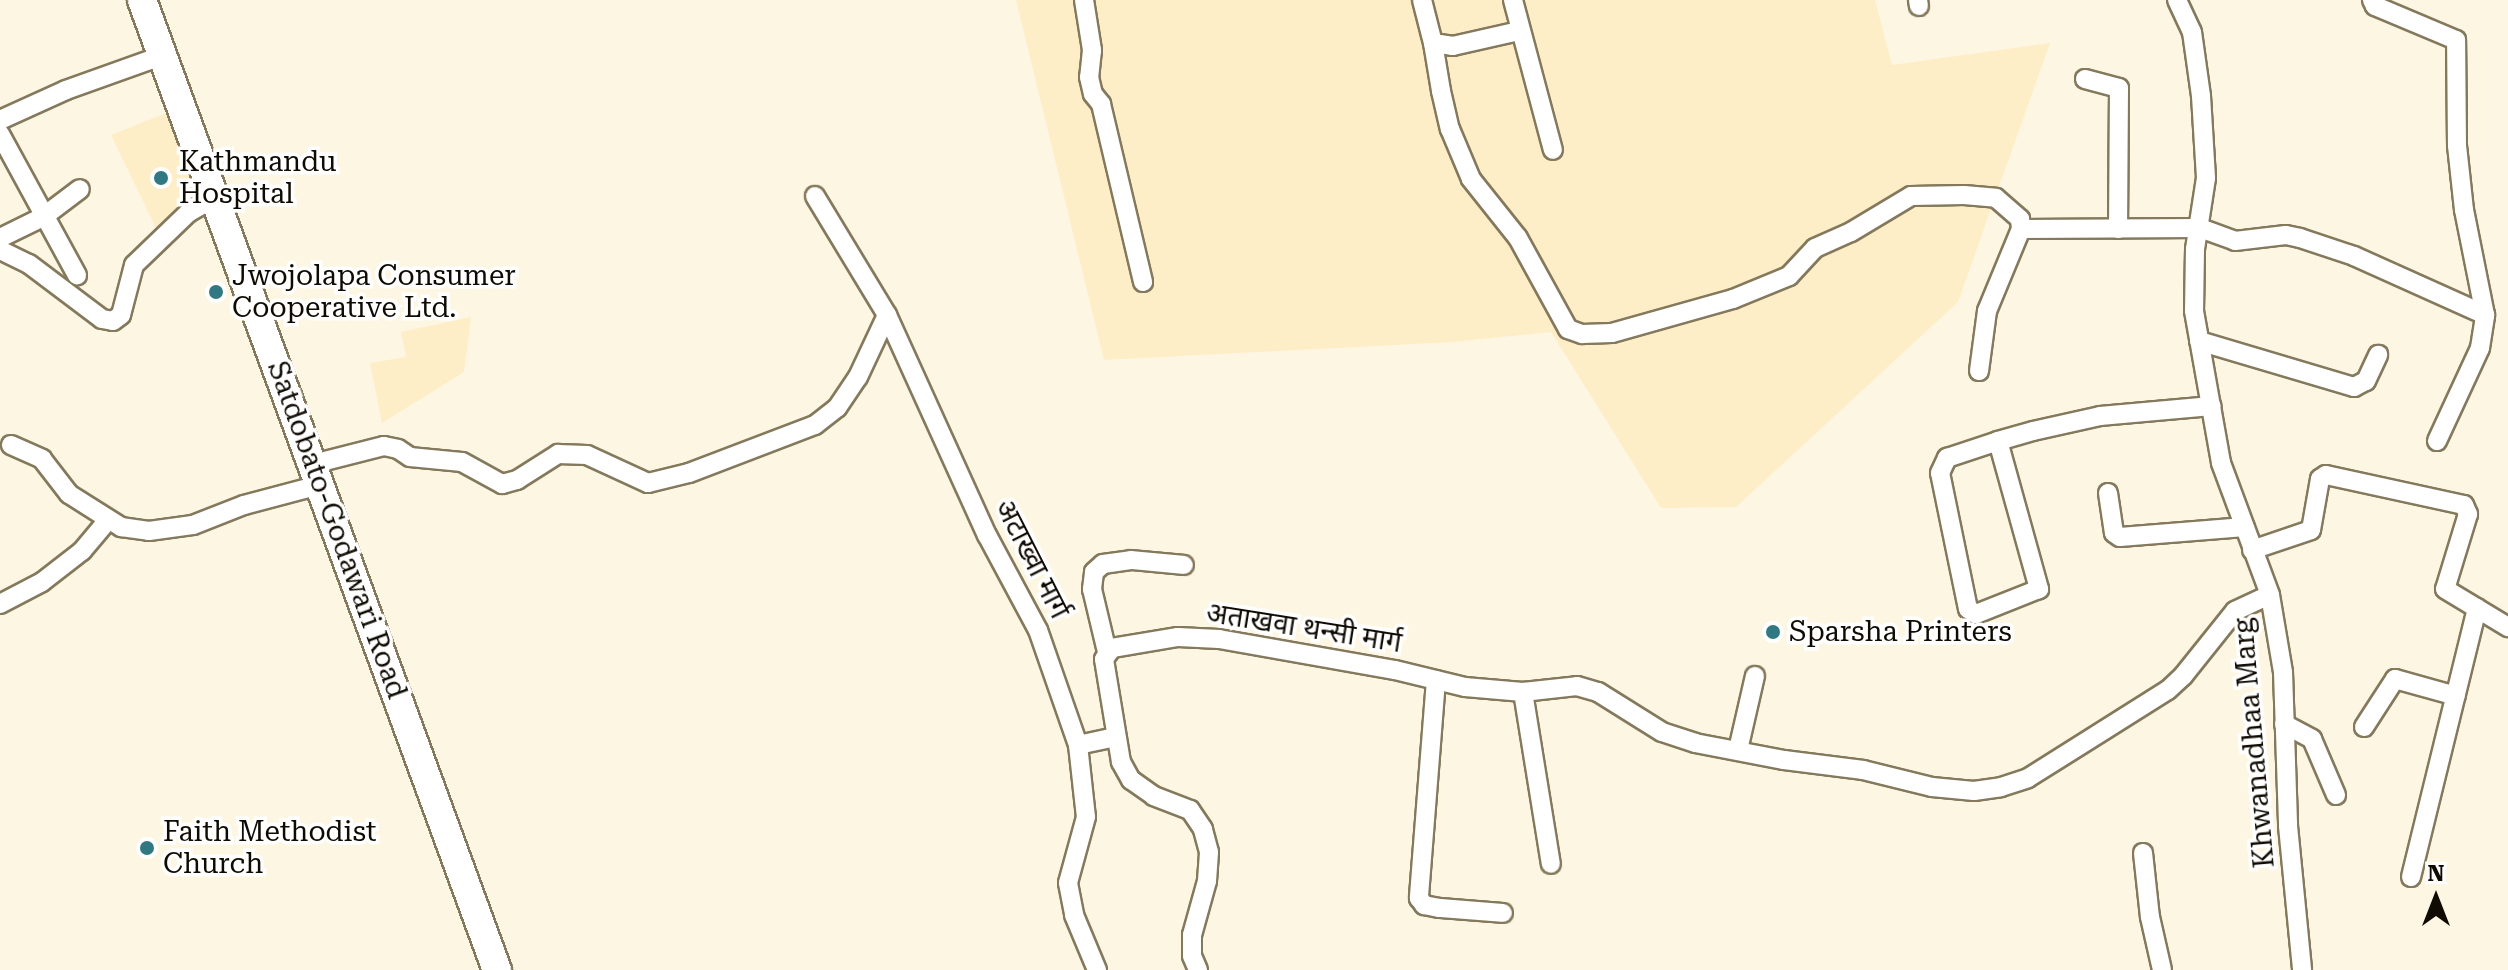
<!DOCTYPE html>
<html>
<head>
<meta charset="utf-8">
<style>
  body { margin:0 }
  #map { position:relative; width:2508px; height:970px; overflow:hidden; background:#fdf6e3; font-family:"Roboto Serif","Noto Sans Devanagari",serif }
  div>[style] { position:absolute }
  [style*='--x'] { left:calc(var(--x)*1px); top:calc(var(--y)*1px); width:calc(var(--w)*1px); rotate:calc(var(--a)*1deg) }
  .built>* { inset:0; background:#feeec7 }
  .roads { filter:drop-shadow(2px 0 #84795c) drop-shadow(-2px 0 #84795c) drop-shadow(0 2px #84795c) drop-shadow(0 -2px #84795c) }
  .street>* { height:18px; margin:-9px; padding:0 9px; transform-origin:9px; border-radius:9px; background:#fff }
  .primary>* { height:28px; margin:-14px; padding:0 14px; transform-origin:14px; border-radius:14px; background:#fff }
  .dots>* { width:22px; height:22px; translate:-50% -50%; box-sizing:border-box; border:4px solid #fff; border-radius:50% }
  span { translate:-50% -50%; white-space:nowrap; text-align:center; line-height:1.15; -webkit-text-stroke:7px #fff; paint-order:stroke }
  .poi-label { font-size:28px; color:#0f0b03 }
  .left { translate:0 -50%; text-align:left }
  .street-label { font-size:28px; color:#0f0b03 }
  .north { position:absolute; left:2396px; top:858px; width:80px; height:80px; -webkit-text-stroke:6px #fff; paint-order:stroke; rotate:0deg; font-size:22px; font-weight:700; line-height:32px; text-align:center; color:#0f0b03 }
  .north::after { content:''; display:block; margin:auto; width:28px; height:36px; background:#0f0b03; clip-path:polygon(50% 0,100% 100%,50% 72%,0 100%) }
</style>
</head>
<body>
<div id="map">
  <div class="built">
    <div style="clip-path:polygon(1016px 0,1875px 0,1892px 65px,2050px 43px,1958px 302px,1736px 507px,1661px 508px,1551px 332px,1452px 342px,1104px 360px)"></div>
    <div style="clip-path:polygon(166px 113px,196px 189px,156px 228px,111px 135px)"></div>
    <div style="clip-path:polygon(471px 317px,464px 372px,382px 423px,370px 363px,406px 357px,401px 332px)"></div>
  </div>
  <div class="roads">
    <div class="street">
      <div style="--x:1084;--y:0;--w:51;--a:80.9"></div>
      <div style="--x:1092;--y:50;--w:27;--a:96"></div>
      <div style="--x:1089;--y:77;--w:17;--a:77"></div>
      <div style="--x:1093;--y:94;--w:13;--a:51"></div>
      <div style="--x:1101;--y:104;--w:183;--a:76.7"></div>
      <div style="--x:1422;--y:0;--w:44;--a:75.7"></div>
      <div style="--x:1513;--y:0;--w:155;--a:75.1"></div>
      <div style="--x:1918;--y:0;--w:6;--a:81"></div>
      <div style="--x:2177;--y:0;--w:35;--a:65"></div>
      <div style="--x:2192;--y:32;--w:65;--a:82"></div>
      <div style="--x:2201;--y:96;--w:82;--a:86.5"></div>
      <div style="--x:2206;--y:178;--w:72;--a:98.8"></div>
      <div style="--x:2195;--y:249;--w:62;--a:90.9"></div>
      <div style="--x:2194;--y:311;--w:154;--a:79.9"></div>
      <div style="--x:2221;--y:463;--w:141;--a:69.6"></div>
      <div style="--x:2270;--y:595;--w:78;--a:80.4"></div>
      <div style="--x:2283;--y:672;--w:154;--a:88.1"></div>
      <div style="--x:2288;--y:826;--w:145;--a:84.4"></div>
      <div style="--x:1519;--y:31;--w:68;--a:167.2"></div>
      <div style="--x:1453;--y:46;--w:20;--a:-171"></div>
      <div style="--x:1433;--y:43;--w:49;--a:80.5"></div>
      <div style="--x:1441;--y:91;--w:39;--a:77"></div>
      <div style="--x:1450;--y:129;--w:54;--a:67.2"></div>
      <div style="--x:1471;--y:179;--w:75;--a:51.5"></div>
      <div style="--x:1518;--y:238;--w:104;--a:61.2"></div>
      <div style="--x:1568;--y:329;--w:15;--a:20"></div>
      <div style="--x:1582;--y:334;--w:30;--a:-2"></div>
      <div style="--x:1612;--y:333;--w:126;--a:-15.7"></div>
      <div style="--x:1733;--y:299;--w:61;--a:-22.3"></div>
      <div style="--x:1789;--y:276;--w:38;--a:-47"></div>
      <div style="--x:1815;--y:248;--w:39;--a:-24"></div>
      <div style="--x:1851;--y:232;--w:70;--a:-31"></div>
      <div style="--x:1911;--y:196;--w:53;--a:-1.1"></div>
      <div style="--x:1964;--y:195;--w:32;--a:5"></div>
      <div style="--x:1996;--y:198;--w:32;--a:41"></div>
      <div style="--x:2020;--y:219;--w:10;--a:84"></div>
      <div style="--x:2021;--y:229;--w:179;--a:-0.3"></div>
      <div style="--x:2200;--y:228;--w:37;--a:20"></div>
      <div style="--x:2235;--y:241;--w:51;--a:-6.7"></div>
      <div style="--x:2286;--y:235;--w:14;--a:12"></div>
      <div style="--x:2300;--y:238;--w:57;--a:18.4"></div>
      <div style="--x:2354;--y:256;--w:144;--a:24.2"></div>
      <div style="--x:2485;--y:315;--w:107;--a:-101.3"></div>
      <div style="--x:2464;--y:210;--w:64;--a:-96.2"></div>
      <div style="--x:2457;--y:146;--w:106;--a:-90.5"></div>
      <div style="--x:2456;--y:40;--w:88;--a:-157.2"></div>
      <div style="--x:2375;--y:6;--w:7;--a:-117"></div>
      <div style="--x:2085;--y:79;--w:35;--a:15"></div>
      <div style="--x:2119;--y:88;--w:141;--a:90.4"></div>
      <div style="--x:0;--y:120;--w:72;--a:-24.4"></div>
      <div style="--x:66;--y:90;--w:104;--a:-19.7"></div>
      <div style="--x:0;--y:134;--w:161;--a:61.4"></div>
      <div style="--x:815;--y:196;--w:139;--a:58.8"></div>
      <div style="--x:887;--y:315;--w:242;--a:65.6"></div>
      <div style="--x:987;--y:535;--w:108;--a:61.8"></div>
      <div style="--x:1038;--y:630;--w:122;--a:70.8"></div>
      <div style="--x:1078;--y:745;--w:72;--a:83.7"></div>
      <div style="--x:1086;--y:817;--w:68;--a:105.3"></div>
      <div style="--x:1068;--y:883;--w:33;--a:79"></div>
      <div style="--x:1074;--y:915;--w:60;--a:67.3"></div>
      <div style="--x:0;--y:238;--w:48;--a:-26"></div>
      <div style="--x:43;--y:217;--w:46;--a:-37.1"></div>
      <div style="--x:0;--y:250;--w:32;--a:26"></div>
      <div style="--x:29;--y:264;--w:91;--a:37"></div>
      <div style="--x:102;--y:319;--w:11;--a:10"></div>
      <div style="--x:113;--y:321;--w:10;--a:-37"></div>
      <div style="--x:121;--y:315;--w:52;--a:-75.4"></div>
      <div style="--x:134;--y:265;--w:75;--a:-43.9"></div>
      <div style="--x:188;--y:213;--w:32;--a:-30"></div>
      <div style="--x:2199;--y:341;--w:162;--a:16.5"></div>
      <div style="--x:2354;--y:387;--w:13;--a:-27"></div>
      <div style="--x:2366;--y:381;--w:29;--a:-65"></div>
      <div style="--x:1979;--y:371;--w:61;--a:-82.4"></div>
      <div style="--x:1987;--y:311;--w:89;--a:-67.5"></div>
      <div style="--x:1998;--y:441;--w:154;--a:74.5"></div>
      <div style="--x:2039;--y:589;--w:68;--a:158.4"></div>
      <div style="--x:1976;--y:614;--w:9;--a:-148"></div>
      <div style="--x:1968;--y:609;--w:139;--a:-101.6"></div>
      <div style="--x:1940;--y:473;--w:17;--a:-65"></div>
      <div style="--x:1947;--y:458;--w:54;--a:-18.4"></div>
      <div style="--x:1998;--y:441;--w:36;--a:-16"></div>
      <div style="--x:2033;--y:431;--w:69;--a:-12.6"></div>
      <div style="--x:2100;--y:416;--w:112;--a:-5.1"></div>
      <div style="--x:2437;--y:441;--w:102;--a:-65.2"></div>
      <div style="--x:2480;--y:348;--w:33;--a:-81"></div>
      <div style="--x:11;--y:445;--w:34;--a:24"></div>
      <div style="--x:42;--y:459;--w:44;--a:52.4"></div>
      <div style="--x:69;--y:494;--w:62;--a:32.4"></div>
      <div style="--x:121;--y:527;--w:28;--a:8"></div>
      <div style="--x:149;--y:531;--w:44;--a:-7.8"></div>
      <div style="--x:193;--y:525;--w:55;--a:-21.4"></div>
      <div style="--x:244;--y:505;--w:78;--a:-14.9"></div>
      <div style="--x:313;--y:464;--w:73;--a:-14.2"></div>
      <div style="--x:384;--y:446;--w:14;--a:12"></div>
      <div style="--x:398;--y:449;--w:14;--a:34"></div>
      <div style="--x:410;--y:457;--w:52;--a:5.5"></div>
      <div style="--x:462;--y:462;--w:46;--a:28.8"></div>
      <div style="--x:502;--y:484;--w:16;--a:-15"></div>
      <div style="--x:517;--y:480;--w:49;--a:-32.4"></div>
      <div style="--x:558;--y:454;--w:29;--a:2"></div>
      <div style="--x:587;--y:455;--w:67;--a:24.7"></div>
      <div style="--x:648;--y:483;--w:42;--a:-13.7"></div>
      <div style="--x:689;--y:473;--w:135;--a:-20.9"></div>
      <div style="--x:815;--y:425;--w:28;--a:-38"></div>
      <div style="--x:837;--y:408;--w:37;--a:-56"></div>
      <div style="--x:858;--y:377;--w:68;--a:-64.9"></div>
      <div style="--x:2108;--y:493;--w:40;--a:81.5"></div>
      <div style="--x:2114;--y:533;--w:7;--a:34"></div>
      <div style="--x:2120;--y:537;--w:125;--a:-4.6"></div>
      <div style="--x:2252;--y:550;--w:62;--a:-18.7"></div>
      <div style="--x:2311;--y:530;--w:52;--a:-80"></div>
      <div style="--x:2320;--y:479;--w:7;--a:-34"></div>
      <div style="--x:2326;--y:475;--w:141;--a:12.3"></div>
      <div style="--x:2464;--y:505;--w:10;--a:66"></div>
      <div style="--x:2468;--y:514;--w:78;--a:107"></div>
      <div style="--x:2445;--y:589;--w:74;--a:31.1"></div>
      <div style="--x:0;--y:604;--w:47;--a:-27.6"></div>
      <div style="--x:42;--y:582;--w:51;--a:-37.8"></div>
      <div style="--x:82;--y:551;--w:39;--a:-50"></div>
      <div style="--x:1107;--y:652;--w:65;--a:-103.4"></div>
      <div style="--x:1092;--y:589;--w:17;--a:-83"></div>
      <div style="--x:1094;--y:572;--w:12;--a:-42"></div>
      <div style="--x:1103;--y:564;--w:28;--a:-8"></div>
      <div style="--x:1131;--y:560;--w:53;--a:5.4"></div>
      <div style="--x:1436;--y:680;--w:219;--a:94.5"></div>
      <div style="--x:1419;--y:898;--w:9;--a:54"></div>
      <div style="--x:1424;--y:905;--w:16;--a:11"></div>
      <div style="--x:1440;--y:908;--w:63;--a:4.5"></div>
      <div style="--x:1523;--y:692;--w:174;--a:80.8"></div>
      <div style="--x:2284;--y:724;--w:32;--a:28"></div>
      <div style="--x:2312;--y:739;--w:61;--a:66.8"></div>
      <div style="--x:2364;--y:727;--w:57;--a:-57.1"></div>
      <div style="--x:2395;--y:679;--w:63;--a:15.6"></div>
      <div style="--x:1078;--y:745;--w:39;--a:-12"></div>
      <div style="--x:1738;--y:750;--w:76;--a:-77.1"></div>
      <div style="--x:2143;--y:853;--w:64;--a:83.8"></div>
      <div style="--x:2150;--y:917;--w:54;--a:77.2"></div>
      <div style="--x:2411;--y:877;--w:277;--a:-76.2"></div>
      <div style="--x:1198;--y:970;--w:15;--a:-113"></div>
      <div style="--x:1192;--y:956;--w:21;--a:-90"></div>
      <div style="--x:1192;--y:935;--w:56;--a:-74.5"></div>
      <div style="--x:1207;--y:881;--w:29;--a:-86"></div>
      <div style="--x:1209;--y:852;--w:24;--a:-105"></div>
      <div style="--x:1203;--y:829;--w:23;--a:-124"></div>
      <div style="--x:1190;--y:810;--w:39;--a:-159"></div>
      <div style="--x:1154;--y:796;--w:28;--a:-145"></div>
      <div style="--x:1131;--y:780;--w:21;--a:-119"></div>
      <div style="--x:1121;--y:762;--w:104;--a:-99.4"></div>
      <div style="--x:1104;--y:659;--w:14;--a:-54"></div>
      <div style="--x:1112;--y:648;--w:67;--a:-9.5"></div>
      <div style="--x:1178;--y:637;--w:41;--a:2.8"></div>
      <div style="--x:1219;--y:639;--w:179;--a:10"></div>
      <div style="--x:1395;--y:670;--w:72;--a:13.7"></div>
      <div style="--x:1465;--y:687;--w:58;--a:4.9"></div>
      <div style="--x:1523;--y:692;--w:54;--a:-6.3"></div>
      <div style="--x:1577;--y:686;--w:22;--a:16"></div>
      <div style="--x:1598;--y:692;--w:75;--a:32"></div>
      <div style="--x:1662;--y:732;--w:35;--a:18"></div>
      <div style="--x:1695;--y:743;--w:91;--a:10.8"></div>
      <div style="--x:1784;--y:760;--w:80;--a:7.2"></div>
      <div style="--x:1863;--y:770;--w:71;--a:13.8"></div>
      <div style="--x:1932;--y:787;--w:42;--a:5.4"></div>
      <div style="--x:1974;--y:791;--w:27;--a:-8"></div>
      <div style="--x:2001;--y:787;--w:28;--a:-18"></div>
      <div style="--x:2028;--y:778;--w:165;--a:-32.2"></div>
      <div style="--x:2168;--y:690;--w:21;--a:-43"></div>
      <div style="--x:2183;--y:676;--w:83;--a:-51.3"></div>
      <div style="--x:2235;--y:611;--w:38;--a:-25"></div>
    </div>
    <div class="primary">
      <div style="--x:142;--y:0;--w:1033;--a:69.9"></div>
    </div>
  </div>
  <div class="dots">
    <div style="left:161px;top:178px;background:#317982"></div>
    <div style="left:216px;top:292px;background:#317982"></div>
    <div style="left:1773px;top:632px;background:#317982"></div>
    <div style="left:147px;top:848px;background:#317982"></div>
  </div>
  <div class="poi-label">
    <span class="left" style="left:179px;top:178px">Kathmandu<br>Hospital</span>
    <span class="left" style="left:232px;top:292px">Jwojolapa Consumer<br>Cooperative Ltd.</span>
    <span class="left" style="left:1789px;top:632px">Sparsha Printers</span>
    <span class="left" style="left:163px;top:848px">Faith Methodist<br>Church</span>
  </div>
  <div class="street-label">
    <span style="left:337px;top:530px;rotate:70deg">Satdobato-Godawari Road</span>
    <span style="left:1032px;top:559px;rotate:63deg">अटाख्वा मार्ग</span>
    <span style="left:1304px;top:628px;rotate:9deg">अताखवा थन्सी मार्ग</span>
    <span style="left:2254px;top:743px;rotate:-95deg">Khwanadhaa Marg</span>
  </div>
  <div class="north">N</div>
</div>
</body>
</html>
